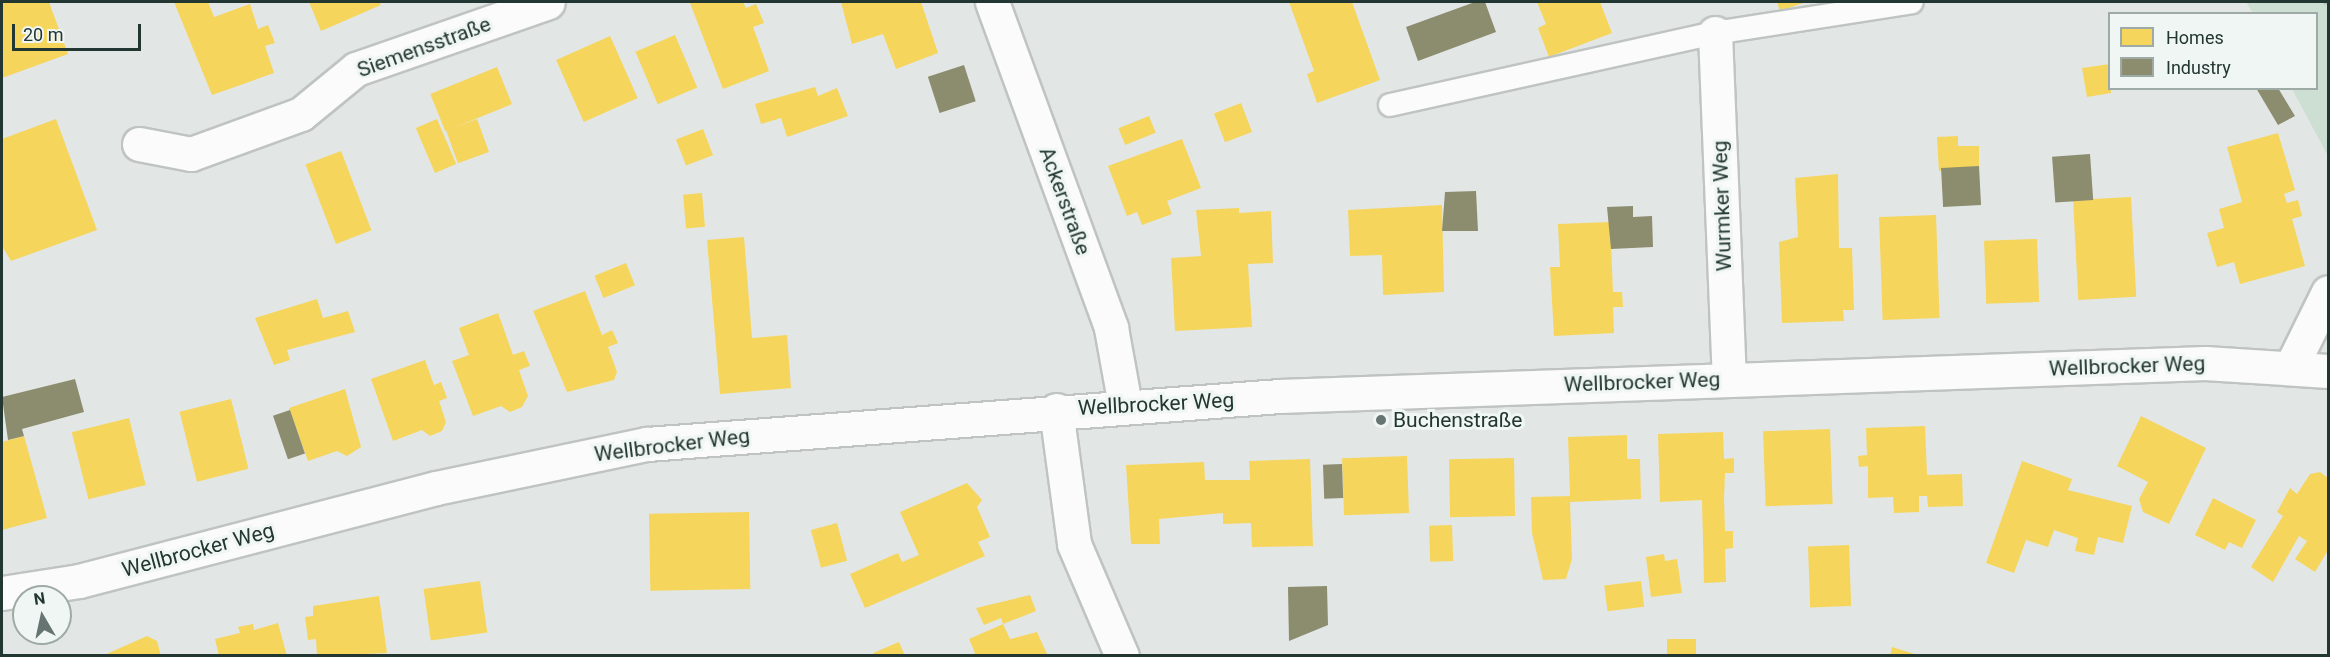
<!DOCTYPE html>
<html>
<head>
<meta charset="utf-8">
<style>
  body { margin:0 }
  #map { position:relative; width:2330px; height:657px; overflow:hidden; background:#e2e7e5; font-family:Roboto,sans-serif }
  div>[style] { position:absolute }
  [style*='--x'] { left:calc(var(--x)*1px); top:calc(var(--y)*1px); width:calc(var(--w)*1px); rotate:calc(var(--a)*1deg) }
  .green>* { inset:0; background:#cddfd3 }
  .homes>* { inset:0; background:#f6d55c; transform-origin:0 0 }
  .industry>* { inset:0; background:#8c8c6e; transform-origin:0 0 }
  .path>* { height:4px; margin-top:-2px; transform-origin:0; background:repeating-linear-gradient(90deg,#c0c7c4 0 3px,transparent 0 7.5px) }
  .roads { filter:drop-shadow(2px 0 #bfc4c2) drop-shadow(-2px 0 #bfc4c2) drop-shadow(0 2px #bfc4c2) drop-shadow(0 -2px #bfc4c2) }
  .service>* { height:22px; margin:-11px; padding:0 11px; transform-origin:11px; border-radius:11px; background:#fbfbfb }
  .minor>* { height:33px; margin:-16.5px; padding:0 16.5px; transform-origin:16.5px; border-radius:16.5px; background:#fbfbfb }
  .dots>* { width:16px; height:16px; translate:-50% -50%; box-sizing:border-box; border:3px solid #f0f6f3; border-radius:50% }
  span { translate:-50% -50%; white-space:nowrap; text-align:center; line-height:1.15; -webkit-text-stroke:6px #f0f6f3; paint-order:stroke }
  .street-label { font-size:21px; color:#233732 }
  .poi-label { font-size:21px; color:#233732 }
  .left { translate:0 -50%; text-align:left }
  .frame { position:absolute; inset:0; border:3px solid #233732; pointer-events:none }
  .legend { position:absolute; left:2108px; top:12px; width:210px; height:78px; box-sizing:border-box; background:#f0f6f3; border:2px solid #9eaaa6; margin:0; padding:8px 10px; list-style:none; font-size:18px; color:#233732 }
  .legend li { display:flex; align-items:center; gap:12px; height:30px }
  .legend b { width:30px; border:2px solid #9eaaa6 }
  .north { position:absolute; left:12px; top:585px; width:60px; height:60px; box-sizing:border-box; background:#f0f6f3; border:2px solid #9eaaa6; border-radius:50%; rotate:351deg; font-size:16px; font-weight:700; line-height:24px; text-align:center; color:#233732 }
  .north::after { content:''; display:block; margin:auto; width:21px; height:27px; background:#667571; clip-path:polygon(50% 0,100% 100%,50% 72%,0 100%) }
  .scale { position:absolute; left:12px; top:24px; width:129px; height:27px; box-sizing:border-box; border:3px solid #233732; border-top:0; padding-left:8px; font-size:18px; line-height:21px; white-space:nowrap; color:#233732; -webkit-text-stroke:4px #f0f6f3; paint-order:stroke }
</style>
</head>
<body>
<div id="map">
  <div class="green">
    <div style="clip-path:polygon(2246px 2px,2328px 2px,2328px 156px,2292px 89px,2316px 88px,2316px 14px,2253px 13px)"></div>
  </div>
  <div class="homes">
    <div style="clip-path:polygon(2px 2px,49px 2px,68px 54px,2px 78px)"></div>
    <div style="clip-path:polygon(174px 2px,208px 2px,214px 17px,250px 4px,258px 29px,268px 25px,275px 43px,265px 46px,274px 73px,212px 95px)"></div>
    <div style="clip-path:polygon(309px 2px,379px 2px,381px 5px,321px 31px)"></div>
    <div style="clip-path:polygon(743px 2px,746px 8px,756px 4px,764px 23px,753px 27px,769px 71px,723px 89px,690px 3px)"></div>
    <div style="clip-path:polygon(841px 2px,921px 2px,938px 53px,896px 69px,883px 34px,852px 44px)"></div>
    <div style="clip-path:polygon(1289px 2px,1352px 2px,1380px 80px,1317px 103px,1307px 74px,1314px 71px)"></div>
    <div style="clip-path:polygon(1537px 2px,1600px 2px,1612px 33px,1549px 57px,1538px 28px,1546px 24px)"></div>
    <div style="clip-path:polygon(1777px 2px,1806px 2px,1780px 11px)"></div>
    <div style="left:675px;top:35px;width:57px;height:43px;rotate:67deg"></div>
    <div style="left:610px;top:36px;width:68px;height:59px;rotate:66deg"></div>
    <div style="clip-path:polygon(2110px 64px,2111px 93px,2087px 97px,2082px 68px)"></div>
    <div style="left:497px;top:67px;width:40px;height:72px;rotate:68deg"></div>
    <div style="clip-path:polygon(815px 87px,818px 96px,837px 88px,848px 116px,787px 137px,781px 118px,761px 124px,755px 104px)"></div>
    <div style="left:1241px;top:103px;width:31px;height:29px;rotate:69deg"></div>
    <div style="left:1149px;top:116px;width:18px;height:33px;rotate:68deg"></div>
    <div style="clip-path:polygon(56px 119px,97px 230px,11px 261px,2px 246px,2px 139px)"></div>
    <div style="left:437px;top:119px;width:49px;height:23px;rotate:67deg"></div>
    <div style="left:477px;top:119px;width:35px;height:33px;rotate:70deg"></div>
    <div style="left:703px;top:129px;width:28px;height:29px;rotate:69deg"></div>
    <div style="clip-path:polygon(2278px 133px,2295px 190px,2284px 194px,2287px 203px,2298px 200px,2302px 216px,2292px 219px,2305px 266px,2240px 284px,2234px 262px,2217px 267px,2207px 233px,2224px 228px,2219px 209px,2242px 202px,2227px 147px)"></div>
    <div style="clip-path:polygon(1958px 136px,1958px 146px,1979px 146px,1979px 166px,1939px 171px,1937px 137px)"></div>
    <div style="clip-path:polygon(1182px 139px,1201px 188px,1167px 201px,1172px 214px,1142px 225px,1137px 212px,1127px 216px,1108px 166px)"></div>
    <div style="left:341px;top:151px;width:85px;height:38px;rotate:69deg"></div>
    <div style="clip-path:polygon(1838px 174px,1839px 248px,1852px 248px,1854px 310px,1843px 310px,1844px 321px,1782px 323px,1779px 242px,1798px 237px,1795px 178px)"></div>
    <div style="left:702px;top:193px;width:34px;height:19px;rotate:85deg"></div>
    <div style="left:2131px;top:197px;width:100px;height:58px;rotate:87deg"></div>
    <div style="clip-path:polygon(1442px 205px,1444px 292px,1383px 295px,1382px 255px,1350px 256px,1348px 210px)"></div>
    <div style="clip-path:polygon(1239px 208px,1239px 213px,1271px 211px,1273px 263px,1248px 264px,1252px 327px,1175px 331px,1171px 258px,1201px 256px,1196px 210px)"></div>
    <div style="left:1936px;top:215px;width:103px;height:57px;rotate:88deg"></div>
    <div style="clip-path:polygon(1610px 222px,1613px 292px,1622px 292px,1623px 307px,1613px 307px,1614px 333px,1554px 336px,1550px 267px,1560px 267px,1558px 224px)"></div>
    <div style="clip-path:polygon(744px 237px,752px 338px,787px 335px,791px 388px,720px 394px,707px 240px)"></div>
    <div style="left:2037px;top:239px;width:63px;height:53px;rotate:88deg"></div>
    <div style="left:626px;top:263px;width:24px;height:34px;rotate:68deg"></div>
    <div style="clip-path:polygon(585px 291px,602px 335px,612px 330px,618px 343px,608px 347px,617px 372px,614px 380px,567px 392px,533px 311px)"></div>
    <div style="clip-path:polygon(317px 299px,323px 318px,348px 311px,355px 332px,287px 350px,290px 360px,274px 365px,255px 318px)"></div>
    <div style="clip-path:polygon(498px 313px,513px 355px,524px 351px,530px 366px,519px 370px,528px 396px,522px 407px,510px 412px,501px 406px,473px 416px,452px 361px,469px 355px,459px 328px)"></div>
    <div style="clip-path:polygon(425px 360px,434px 385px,441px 382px,447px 398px,439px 401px,446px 422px,442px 431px,430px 436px,422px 430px,393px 441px,371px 379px)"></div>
    <div style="clip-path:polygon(345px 389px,361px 447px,347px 456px,337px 451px,308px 461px,289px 408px)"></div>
    <div style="left:231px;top:399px;width:72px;height:53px;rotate:76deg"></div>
    <div style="clip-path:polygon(2141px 416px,2206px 448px,2169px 524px,2143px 512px,2139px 499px,2148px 482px,2117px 466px)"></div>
    <div style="left:129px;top:418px;width:69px;height:59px;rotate:76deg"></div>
    <div style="clip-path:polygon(1925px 426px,1927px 475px,1962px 474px,1963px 506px,1928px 507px,1927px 496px,1919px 496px,1919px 512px,1894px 513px,1893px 497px,1868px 498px,1868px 466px,1859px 467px,1858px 456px,1867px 455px,1866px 428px)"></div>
    <div style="left:1830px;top:429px;width:75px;height:67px;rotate:88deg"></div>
    <div style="clip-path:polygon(1723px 432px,1724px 459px,1734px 458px,1734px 473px,1725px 473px,1724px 499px,1725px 531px,1733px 531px,1733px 548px,1725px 549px,1726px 582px,1704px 583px,1702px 500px,1660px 502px,1658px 434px)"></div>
    <div style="clip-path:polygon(1627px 435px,1627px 459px,1640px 459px,1641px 499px,1570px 502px,1572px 559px,1566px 579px,1543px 580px,1532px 533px,1531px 497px,1570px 496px,1568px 437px)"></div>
    <div style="clip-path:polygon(24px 436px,47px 518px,2px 530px,2px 442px)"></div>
    <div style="left:1407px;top:456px;width:57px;height:65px;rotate:88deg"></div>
    <div style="left:1514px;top:458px;width:58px;height:65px;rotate:89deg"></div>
    <div style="clip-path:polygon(1310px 459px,1313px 546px,1252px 547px,1251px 523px,1223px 524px,1223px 513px,1159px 519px,1160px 544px,1131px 544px,1126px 465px,1204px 462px,1205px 480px,1250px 480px,1249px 461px)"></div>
    <div style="clip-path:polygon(2022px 461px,2072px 479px,2068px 490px,2132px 506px,2123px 543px,2098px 537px,2094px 555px,2075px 551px,2078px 538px,2054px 530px,2048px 547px,2026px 540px,2014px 573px,1986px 563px)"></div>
    <div style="clip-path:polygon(2320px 472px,2328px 478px,2328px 550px,2315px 572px,2295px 559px,2307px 541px,2299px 536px,2273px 582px,2251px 567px,2283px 516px,2277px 512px,2290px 488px,2297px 494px,2310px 474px)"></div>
    <div style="clip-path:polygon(967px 483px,982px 500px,977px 507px,990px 537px,978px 542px,985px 556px,865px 608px,850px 574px,898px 553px,902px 562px,919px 555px,900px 512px)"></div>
    <div style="clip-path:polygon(2213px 498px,2256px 520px,2242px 548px,2229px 542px,2225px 550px,2195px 535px)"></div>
    <div style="left:749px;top:512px;width:77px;height:100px;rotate:89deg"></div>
    <div style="left:837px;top:523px;width:39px;height:27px;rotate:75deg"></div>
    <div style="left:1452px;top:525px;width:36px;height:23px;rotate:88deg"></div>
    <div style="left:1849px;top:545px;width:61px;height:41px;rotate:88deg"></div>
    <div style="clip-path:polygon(1664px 554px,1665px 561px,1677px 559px,1682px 593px,1651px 597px,1646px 557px)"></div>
    <div style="left:480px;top:581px;width:52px;height:57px;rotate:82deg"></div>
    <div style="left:1641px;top:581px;width:26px;height:37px;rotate:83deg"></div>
    <div style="clip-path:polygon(1030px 595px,1036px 611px,1003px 624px,1001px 618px,984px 625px,976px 608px)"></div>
    <div style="clip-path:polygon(379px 596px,387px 653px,317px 656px,316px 639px,308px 640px,305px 617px,313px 616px,313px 606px)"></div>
    <div style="clip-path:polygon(278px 623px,287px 656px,219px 656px,215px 639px,240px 633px,238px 627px,253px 624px,254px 630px)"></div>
    <div style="clip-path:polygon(1003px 624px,1010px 639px,1037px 632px,1047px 654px,970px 656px,975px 653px,969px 639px)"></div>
    <div style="clip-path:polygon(147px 636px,157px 641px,161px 656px,102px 656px)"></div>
    <div style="left:1667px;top:639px;width:29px;height:17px"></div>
    <div style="clip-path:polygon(899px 642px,905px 656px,873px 656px,873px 653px)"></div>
    <div style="clip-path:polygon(1892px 647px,1918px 655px,1918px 656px,1890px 656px)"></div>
  </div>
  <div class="industry">
    <div style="clip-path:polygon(1475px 2px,1485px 2px,1496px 32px,1418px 61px,1406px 27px)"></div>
    <div style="left:964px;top:65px;width:38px;height:38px;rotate:72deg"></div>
    <div style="clip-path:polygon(2256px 88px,2278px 88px,2295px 116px,2278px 125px)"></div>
    <div style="left:2090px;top:154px;width:46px;height:38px;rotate:86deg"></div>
    <div style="left:1979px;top:166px;width:39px;height:38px;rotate:87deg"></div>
    <div style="clip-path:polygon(1476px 191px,1478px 231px,1442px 231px,1445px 192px)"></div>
    <div style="clip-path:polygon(1633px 206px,1633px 217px,1652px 216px,1653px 247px,1611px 249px,1607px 207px)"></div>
    <div style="clip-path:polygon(75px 379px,84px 412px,22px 429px,24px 436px,8px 440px,2px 397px)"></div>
    <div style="left:290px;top:410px;width:46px;height:18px;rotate:71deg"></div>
    <div style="left:1342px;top:464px;width:34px;height:19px;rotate:88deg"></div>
    <div style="clip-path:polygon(1327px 586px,1328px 625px,1289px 641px,1288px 587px)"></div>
  </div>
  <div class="path">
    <div style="--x:2325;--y:2;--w:7;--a:63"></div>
  </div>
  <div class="roads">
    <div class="service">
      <div style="--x:1390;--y:105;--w:333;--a:-12.5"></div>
      <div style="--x:1715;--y:33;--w:199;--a:-8.9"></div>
    </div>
    <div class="minor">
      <div style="--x:992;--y:2;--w:347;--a:69.9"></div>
      <div style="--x:1111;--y:328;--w:78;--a:79.7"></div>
      <div style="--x:1715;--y:33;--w:346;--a:87.7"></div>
      <div style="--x:139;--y:144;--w:53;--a:10.9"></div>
      <div style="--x:191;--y:154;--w:117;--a:-20"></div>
      <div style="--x:301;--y:114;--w:71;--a:-39.3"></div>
      <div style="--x:356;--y:69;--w:203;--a:-19.2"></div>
      <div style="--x:2292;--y:365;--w:81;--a:-63.7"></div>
      <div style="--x:1056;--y:410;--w:135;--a:82.3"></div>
      <div style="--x:1074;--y:544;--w:122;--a:66.8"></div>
      <div style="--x:2;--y:593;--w:78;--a:-8.9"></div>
      <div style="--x:79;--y:581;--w:369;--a:-14.6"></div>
      <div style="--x:436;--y:488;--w:216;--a:-11.8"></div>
      <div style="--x:647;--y:444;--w:634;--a:-4.34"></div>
      <div style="--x:1279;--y:396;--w:927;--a:-2.04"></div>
      <div style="--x:2205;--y:363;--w:123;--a:3.7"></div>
    </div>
  </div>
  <div class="dots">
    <div style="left:1381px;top:420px;background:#667571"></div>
  </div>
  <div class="street-label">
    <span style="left:424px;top:47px;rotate:-20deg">Siemensstraße</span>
    <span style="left:1065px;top:201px;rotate:70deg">Ackerstraße</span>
    <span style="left:1722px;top:206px;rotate:-92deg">Wurmker Weg</span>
    <span style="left:2127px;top:366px;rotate:-2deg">Wellbrocker Weg</span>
    <span style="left:1642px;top:382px;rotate:-2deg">Wellbrocker Weg</span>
    <span style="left:1156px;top:404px;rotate:-3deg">Wellbrocker Weg</span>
    <span style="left:672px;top:445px;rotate:-7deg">Wellbrocker Weg</span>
    <span style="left:198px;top:550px;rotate:-15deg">Wellbrocker Weg</span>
  </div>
  <div class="poi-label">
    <span class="left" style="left:1393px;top:420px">Buchenstraße</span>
  </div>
  <div class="frame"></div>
  <ul class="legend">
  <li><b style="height:16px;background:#f6d55c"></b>Homes</li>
  <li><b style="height:16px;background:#8c8c6e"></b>Industry</li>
  </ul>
  <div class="north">N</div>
  <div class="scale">20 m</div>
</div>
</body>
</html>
